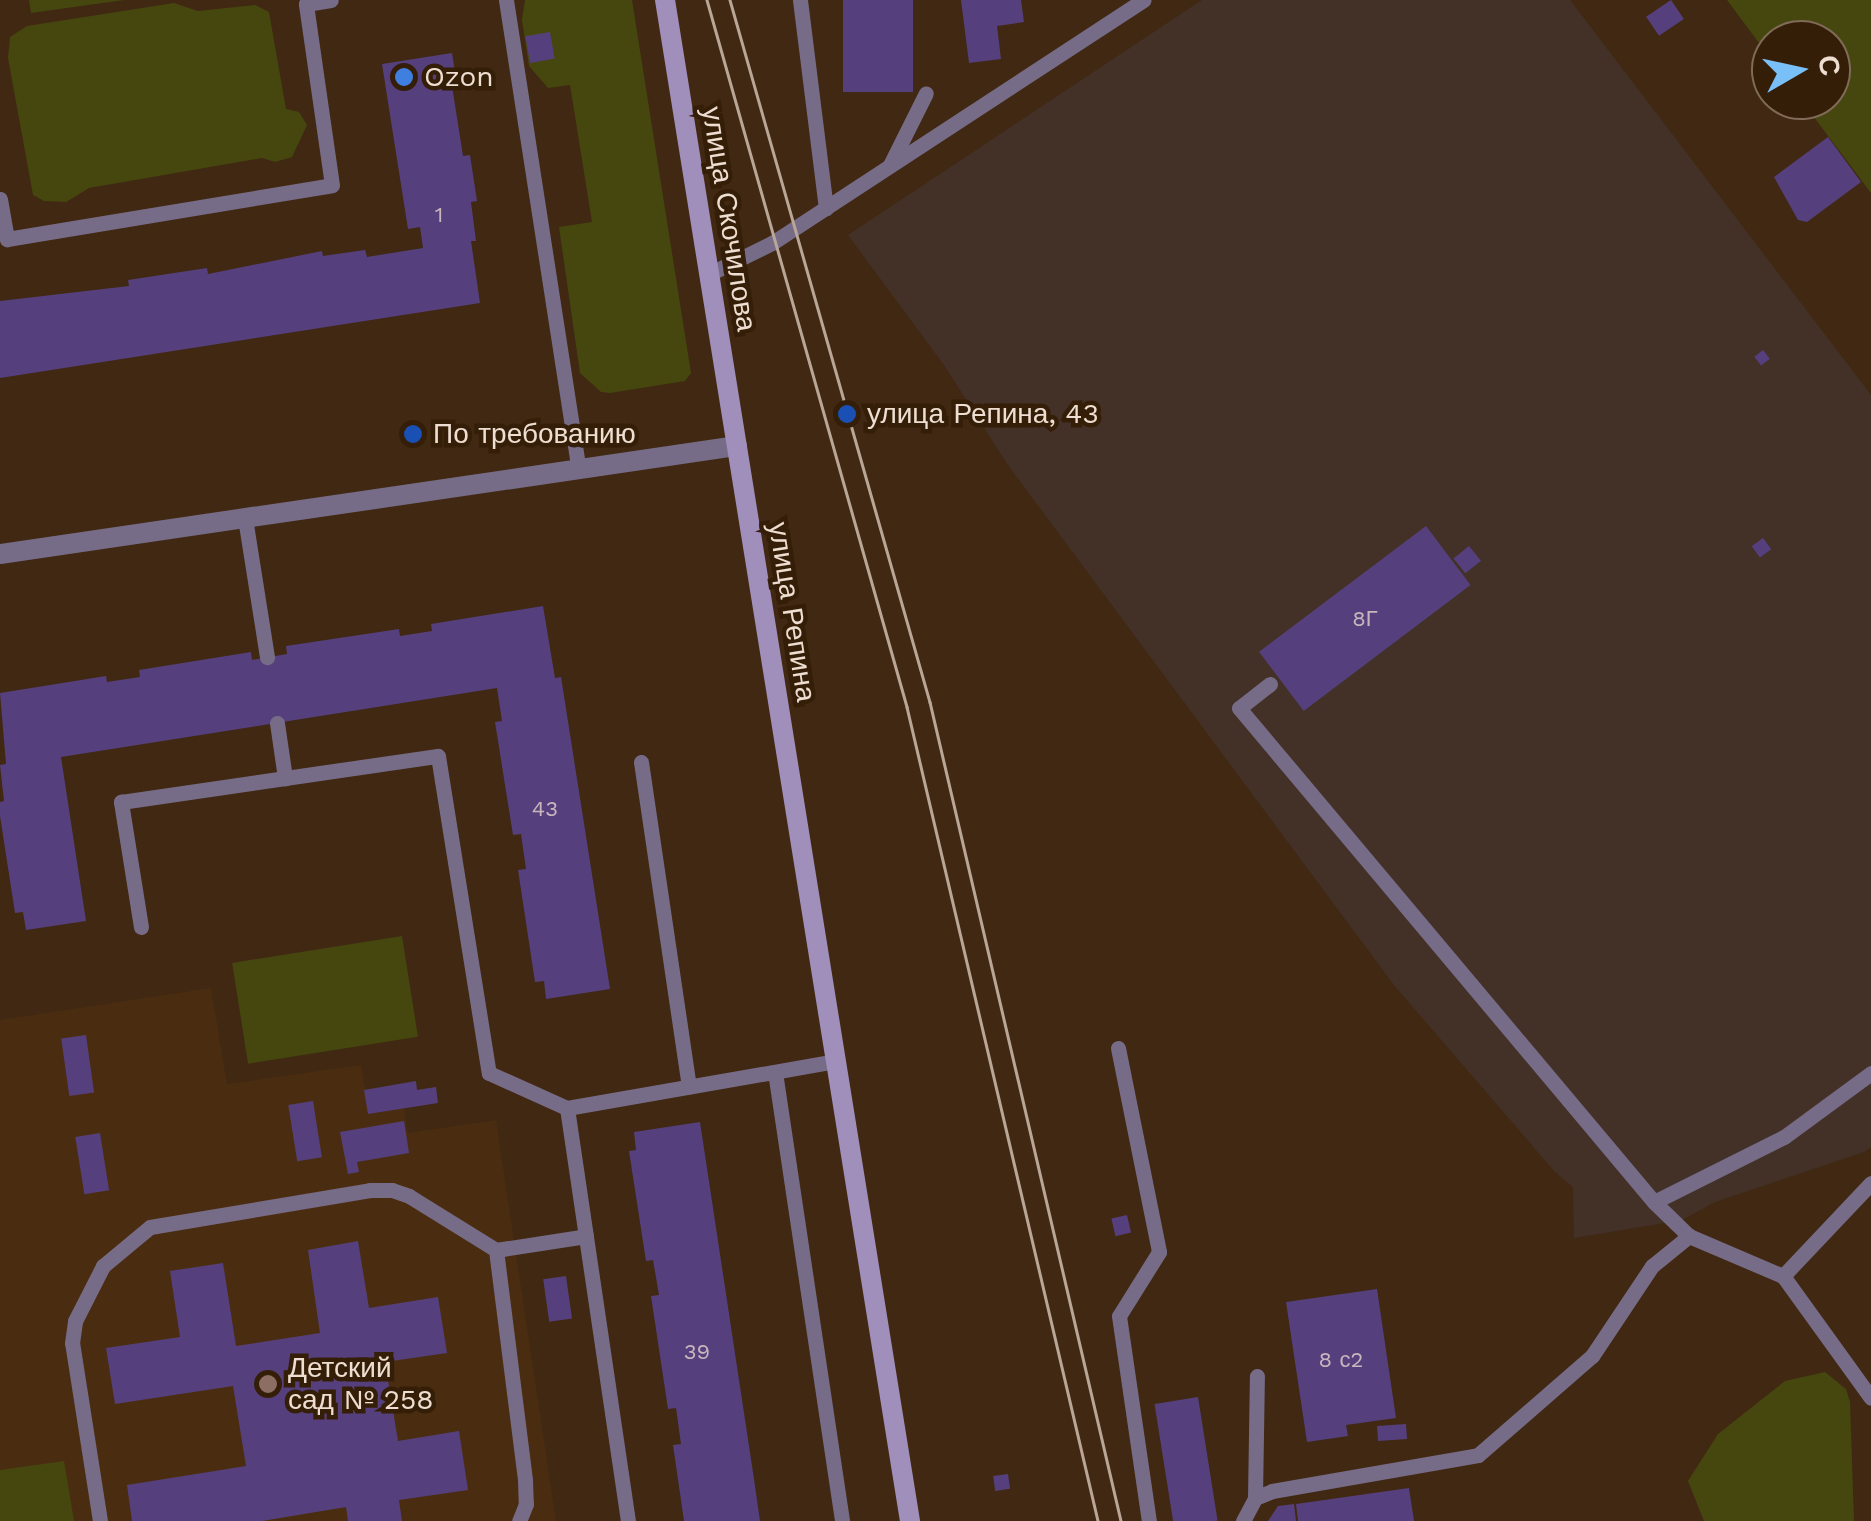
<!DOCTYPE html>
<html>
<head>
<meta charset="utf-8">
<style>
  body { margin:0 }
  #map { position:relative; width:1871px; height:1521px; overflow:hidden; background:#402812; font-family:"Work Sans",sans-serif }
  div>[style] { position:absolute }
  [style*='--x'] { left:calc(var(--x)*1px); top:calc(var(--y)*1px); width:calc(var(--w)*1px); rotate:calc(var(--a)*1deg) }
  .industrial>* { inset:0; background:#433128 }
  .built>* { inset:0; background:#4a2d11 }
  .green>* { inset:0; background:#45470f; transform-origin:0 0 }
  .building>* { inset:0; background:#55407d; transform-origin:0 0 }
  .lane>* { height:15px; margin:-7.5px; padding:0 7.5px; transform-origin:7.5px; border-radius:7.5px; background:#776c88 }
  .street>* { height:20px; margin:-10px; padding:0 10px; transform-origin:10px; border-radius:10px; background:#776c88 }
  .secondary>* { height:20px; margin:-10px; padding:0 10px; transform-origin:10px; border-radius:10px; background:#a08ebb }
  .tram>* { height:2.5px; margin:-1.25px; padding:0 1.25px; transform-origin:1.25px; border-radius:1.25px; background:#b9a697 }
  .dots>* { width:28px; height:28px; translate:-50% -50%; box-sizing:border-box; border:5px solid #351e07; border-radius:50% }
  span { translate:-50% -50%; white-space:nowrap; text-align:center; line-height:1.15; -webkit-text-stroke:9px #351e07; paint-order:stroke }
  .number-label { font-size:22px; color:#c8b6bc }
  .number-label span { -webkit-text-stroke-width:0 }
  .poi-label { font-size:28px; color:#eeded1 }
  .left { translate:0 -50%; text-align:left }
  .street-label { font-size:28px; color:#eeded1 }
  .north { position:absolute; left:1751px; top:20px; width:100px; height:100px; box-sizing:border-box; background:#351e07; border:2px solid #7f6b58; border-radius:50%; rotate:81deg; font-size:28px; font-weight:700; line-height:40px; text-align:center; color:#eeded1 }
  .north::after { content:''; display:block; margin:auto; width:35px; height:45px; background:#79bff8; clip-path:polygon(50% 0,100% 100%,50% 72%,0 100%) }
</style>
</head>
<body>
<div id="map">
  <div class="industrial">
    <div style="clip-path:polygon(1202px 0,1570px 0,1871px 395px,1871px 1147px,1864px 1152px,1715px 1202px,1682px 1220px,1574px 1238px,1573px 1187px,1555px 1172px,1394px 985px,1008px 465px,944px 365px,848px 235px)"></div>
  </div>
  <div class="built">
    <div style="clip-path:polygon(211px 988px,227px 1084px,361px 1065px,368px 1108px,403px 1103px,408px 1133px,496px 1120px,556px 1521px,0 1521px,0 1020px)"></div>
  </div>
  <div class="green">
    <div style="clip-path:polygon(29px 0,124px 0,31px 13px)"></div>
    <div style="clip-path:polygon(525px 0,632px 0,691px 373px,685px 381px,610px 393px,601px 392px,580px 373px,559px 227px,592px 222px,570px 85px,548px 88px,529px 66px,522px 20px)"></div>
    <div style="clip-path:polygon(1727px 0,1871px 0,1871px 193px,1801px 100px,1831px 100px,1831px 40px,1771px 40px,1771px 59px)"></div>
    <div style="clip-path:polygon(174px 3px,198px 11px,255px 5px,269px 12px,286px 109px,299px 112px,307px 125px,292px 157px,275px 162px,262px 158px,89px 188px,66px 202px,44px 201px,33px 195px,8px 58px,10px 37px,27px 26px)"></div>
    <div style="left:402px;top:936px;width:102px;height:172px;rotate:81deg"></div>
    <div style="clip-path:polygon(1825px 1372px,1846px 1389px,1850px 1402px,1854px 1521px,1704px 1521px,1688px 1481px,1718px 1434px,1785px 1381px)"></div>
    <div style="clip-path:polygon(64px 1461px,74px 1521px,0 1521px,0 1470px)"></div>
  </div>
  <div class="building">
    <div style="left:843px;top:0;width:70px;height:92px"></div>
    <div style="clip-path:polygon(961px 0,1021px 0,1024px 22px,997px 26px,1001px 59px,969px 63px)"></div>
    <div style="left:1671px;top:0;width:23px;height:30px;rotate:56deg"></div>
    <div style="left:550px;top:32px;width:27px;height:25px;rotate:80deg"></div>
    <div style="clip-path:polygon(452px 53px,457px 85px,452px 86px,463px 156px,470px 155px,477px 201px,471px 202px,476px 241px,471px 241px,480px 303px,0 378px,0 301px,129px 286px,128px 280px,207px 268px,208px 274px,322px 251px,323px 256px,365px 250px,367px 257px,423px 248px,420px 227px,408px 229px,382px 64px)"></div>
    <div style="clip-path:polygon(1828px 137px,1861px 182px,1807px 222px,1798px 220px,1774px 177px)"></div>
    <div style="left:1763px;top:350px;width:11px;height:11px;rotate:52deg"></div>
    <div style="left:1426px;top:526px;width:74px;height:209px;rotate:53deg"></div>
    <div style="left:1763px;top:538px;width:14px;height:14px;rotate:54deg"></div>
    <div style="left:1469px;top:546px;width:19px;height:20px;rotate:51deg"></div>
    <div style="clip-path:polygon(543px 606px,555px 678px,561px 677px,610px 989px,546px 999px,544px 981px,535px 982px,518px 870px,526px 869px,521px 834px,513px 835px,495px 722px,502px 721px,497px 688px,61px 757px,86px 921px,26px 930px,23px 912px,15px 913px,0 816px,0 802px,4px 801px,0 765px,6px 764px,0 693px,106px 676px,107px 682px,140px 677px,139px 670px,251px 652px,252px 660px,287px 654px,286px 646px,399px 629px,400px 636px,432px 631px,431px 624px)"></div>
    <div style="left:86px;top:1035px;width:58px;height:25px;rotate:82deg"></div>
    <div style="clip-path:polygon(416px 1081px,417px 1090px,436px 1087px,438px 1103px,368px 1114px,364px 1090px)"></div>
    <div style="left:313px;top:1101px;width:57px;height:25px;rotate:81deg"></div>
    <div style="clip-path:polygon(404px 1121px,409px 1153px,357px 1162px,359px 1172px,348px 1174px,340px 1132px)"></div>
    <div style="clip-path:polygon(700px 1122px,754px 1479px,760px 1521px,684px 1521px,673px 1445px,681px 1444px,676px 1408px,668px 1409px,651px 1296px,659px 1295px,653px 1260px,646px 1261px,629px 1151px,636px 1150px,634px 1132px)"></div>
    <div style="left:100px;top:1133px;width:58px;height:25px;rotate:81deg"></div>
    <div style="left:1127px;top:1215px;width:18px;height:16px;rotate:77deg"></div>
    <div style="clip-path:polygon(358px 1241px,369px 1308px,438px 1297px,447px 1353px,385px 1362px,398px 1441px,459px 1431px,468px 1490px,399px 1500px,402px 1521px,348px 1521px,346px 1507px,262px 1521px,132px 1521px,127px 1485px,246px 1466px,233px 1386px,115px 1404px,106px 1348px,180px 1337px,170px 1271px,223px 1263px,236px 1346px,320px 1333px,308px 1250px)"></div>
    <div style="left:566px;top:1276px;width:43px;height:23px;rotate:82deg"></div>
    <div style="clip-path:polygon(1377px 1289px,1396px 1418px,1346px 1425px,1348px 1436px,1307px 1442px,1286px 1302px)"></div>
    <div style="left:1198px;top:1397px;width:125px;height:44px;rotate:81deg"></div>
    <div style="left:1406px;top:1424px;width:15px;height:29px;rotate:86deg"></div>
    <div style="left:1008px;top:1474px;width:15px;height:15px;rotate:82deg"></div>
    <div style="clip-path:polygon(1409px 1488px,1414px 1521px,1298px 1521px,1296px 1504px)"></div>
    <div style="clip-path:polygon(1294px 1504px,1296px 1521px,1268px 1521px,1278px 1506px)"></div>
  </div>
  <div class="lane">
    <div style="--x:506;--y:0;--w:476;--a:81.2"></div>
    <div style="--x:800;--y:0;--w:210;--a:82.9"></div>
    <div style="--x:890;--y:165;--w:80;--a:-63.4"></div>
    <div style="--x:0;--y:199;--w:41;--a:80.1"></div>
    <div style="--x:7;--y:239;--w:329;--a:-9.4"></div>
    <div style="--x:332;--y:185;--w:183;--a:-98.2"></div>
    <div style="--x:306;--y:4;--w:25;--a:-9"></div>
    <div style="--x:709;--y:274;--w:70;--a:-26.2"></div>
    <div style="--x:772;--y:243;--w:444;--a:-33.2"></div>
    <div style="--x:245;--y:518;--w:141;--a:81"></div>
    <div style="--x:1270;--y:684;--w:39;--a:142"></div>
    <div style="--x:1239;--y:708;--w:645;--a:49.97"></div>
    <div style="--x:1654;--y:1202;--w:49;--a:44.2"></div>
    <div style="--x:1689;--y:1236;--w:102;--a:23.1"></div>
    <div style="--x:1783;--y:1276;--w:150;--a:54.2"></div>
    <div style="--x:277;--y:723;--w:56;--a:81.7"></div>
    <div style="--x:641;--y:762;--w:328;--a:81.6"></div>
    <div style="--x:141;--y:927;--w:127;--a:-99.1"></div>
    <div style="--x:121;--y:802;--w:320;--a:-8.3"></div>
    <div style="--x:438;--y:756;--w:321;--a:80.9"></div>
    <div style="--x:489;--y:1073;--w:85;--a:24.2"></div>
    <div style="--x:567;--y:1108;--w:272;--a:-9.9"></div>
    <div style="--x:1118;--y:1048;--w:208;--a:78.6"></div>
    <div style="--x:1159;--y:1252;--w:75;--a:122"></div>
    <div style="--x:1119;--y:1316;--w:207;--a:81.7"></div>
    <div style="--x:775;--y:1072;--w:454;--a:81.5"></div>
    <div style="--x:567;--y:1108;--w:417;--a:81.6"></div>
    <div style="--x:1654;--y:1202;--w:145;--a:-26.6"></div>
    <div style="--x:1784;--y:1137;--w:108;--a:-36.3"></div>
    <div style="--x:496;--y:1250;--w:232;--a:82.8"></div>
    <div style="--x:525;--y:1480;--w:24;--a:88"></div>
    <div style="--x:526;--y:1504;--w:18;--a:112"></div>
    <div style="--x:1783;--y:1276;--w:128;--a:-46.6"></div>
    <div style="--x:1255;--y:1498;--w:122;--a:-89.1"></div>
    <div style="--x:100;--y:1521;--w:180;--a:-98.9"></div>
    <div style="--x:72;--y:1343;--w:22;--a:-82"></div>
    <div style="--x:75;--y:1321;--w:62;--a:-63"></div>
    <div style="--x:103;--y:1266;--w:61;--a:-39.7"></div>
    <div style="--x:150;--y:1227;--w:223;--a:-9.5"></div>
    <div style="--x:370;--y:1190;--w:22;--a:0"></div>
    <div style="--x:392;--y:1190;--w:18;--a:19"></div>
    <div style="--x:409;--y:1196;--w:102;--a:31.8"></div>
    <div style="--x:496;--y:1250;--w:91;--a:-8.8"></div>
    <div style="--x:1243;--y:1521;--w:26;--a:-62"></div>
    <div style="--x:1255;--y:1498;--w:18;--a:-22"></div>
    <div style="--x:1272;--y:1491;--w:209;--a:-9.9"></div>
    <div style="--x:1478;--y:1455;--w:151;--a:-41"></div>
    <div style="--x:1592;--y:1356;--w:108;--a:-56.3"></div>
    <div style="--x:1652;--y:1266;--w:48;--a:-39"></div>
  </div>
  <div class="street">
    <div style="--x:0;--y:554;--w:745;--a:-8.34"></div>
  </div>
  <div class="secondary">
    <div style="--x:665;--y:0;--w:1541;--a:80.85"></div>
  </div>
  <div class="tram">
    <div style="--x:707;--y:0;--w:735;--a:74.2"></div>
    <div style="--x:907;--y:707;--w:836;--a:76.79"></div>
    <div style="--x:730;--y:0;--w:730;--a:74.1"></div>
    <div style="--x:930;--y:702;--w:841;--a:76.87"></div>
  </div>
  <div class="dots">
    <div style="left:404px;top:77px;background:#3f7fe0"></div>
    <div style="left:847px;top:414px;background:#1a4fb4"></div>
    <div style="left:413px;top:434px;background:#1a4fb4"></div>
    <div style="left:268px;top:1384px;background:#8d6e63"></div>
  </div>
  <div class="number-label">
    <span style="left:439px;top:215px">1</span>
    <span style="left:1365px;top:619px">8Г</span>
    <span style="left:545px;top:809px">43</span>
    <span style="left:697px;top:1352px">39</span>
    <span style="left:1341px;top:1360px">8 с2</span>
  </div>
  <div class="poi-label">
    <span class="left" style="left:424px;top:77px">Ozon</span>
    <span class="left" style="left:867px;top:414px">улица Репина, 43</span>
    <span class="left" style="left:433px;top:434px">По требованию</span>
    <span class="left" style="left:288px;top:1384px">Детский<br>сад № 258</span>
  </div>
  <div class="street-label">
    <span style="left:729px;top:219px;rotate:81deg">улица Скочилова</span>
    <span style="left:792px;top:612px;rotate:81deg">улица Репина</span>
  </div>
  <div class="north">С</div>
</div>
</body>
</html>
